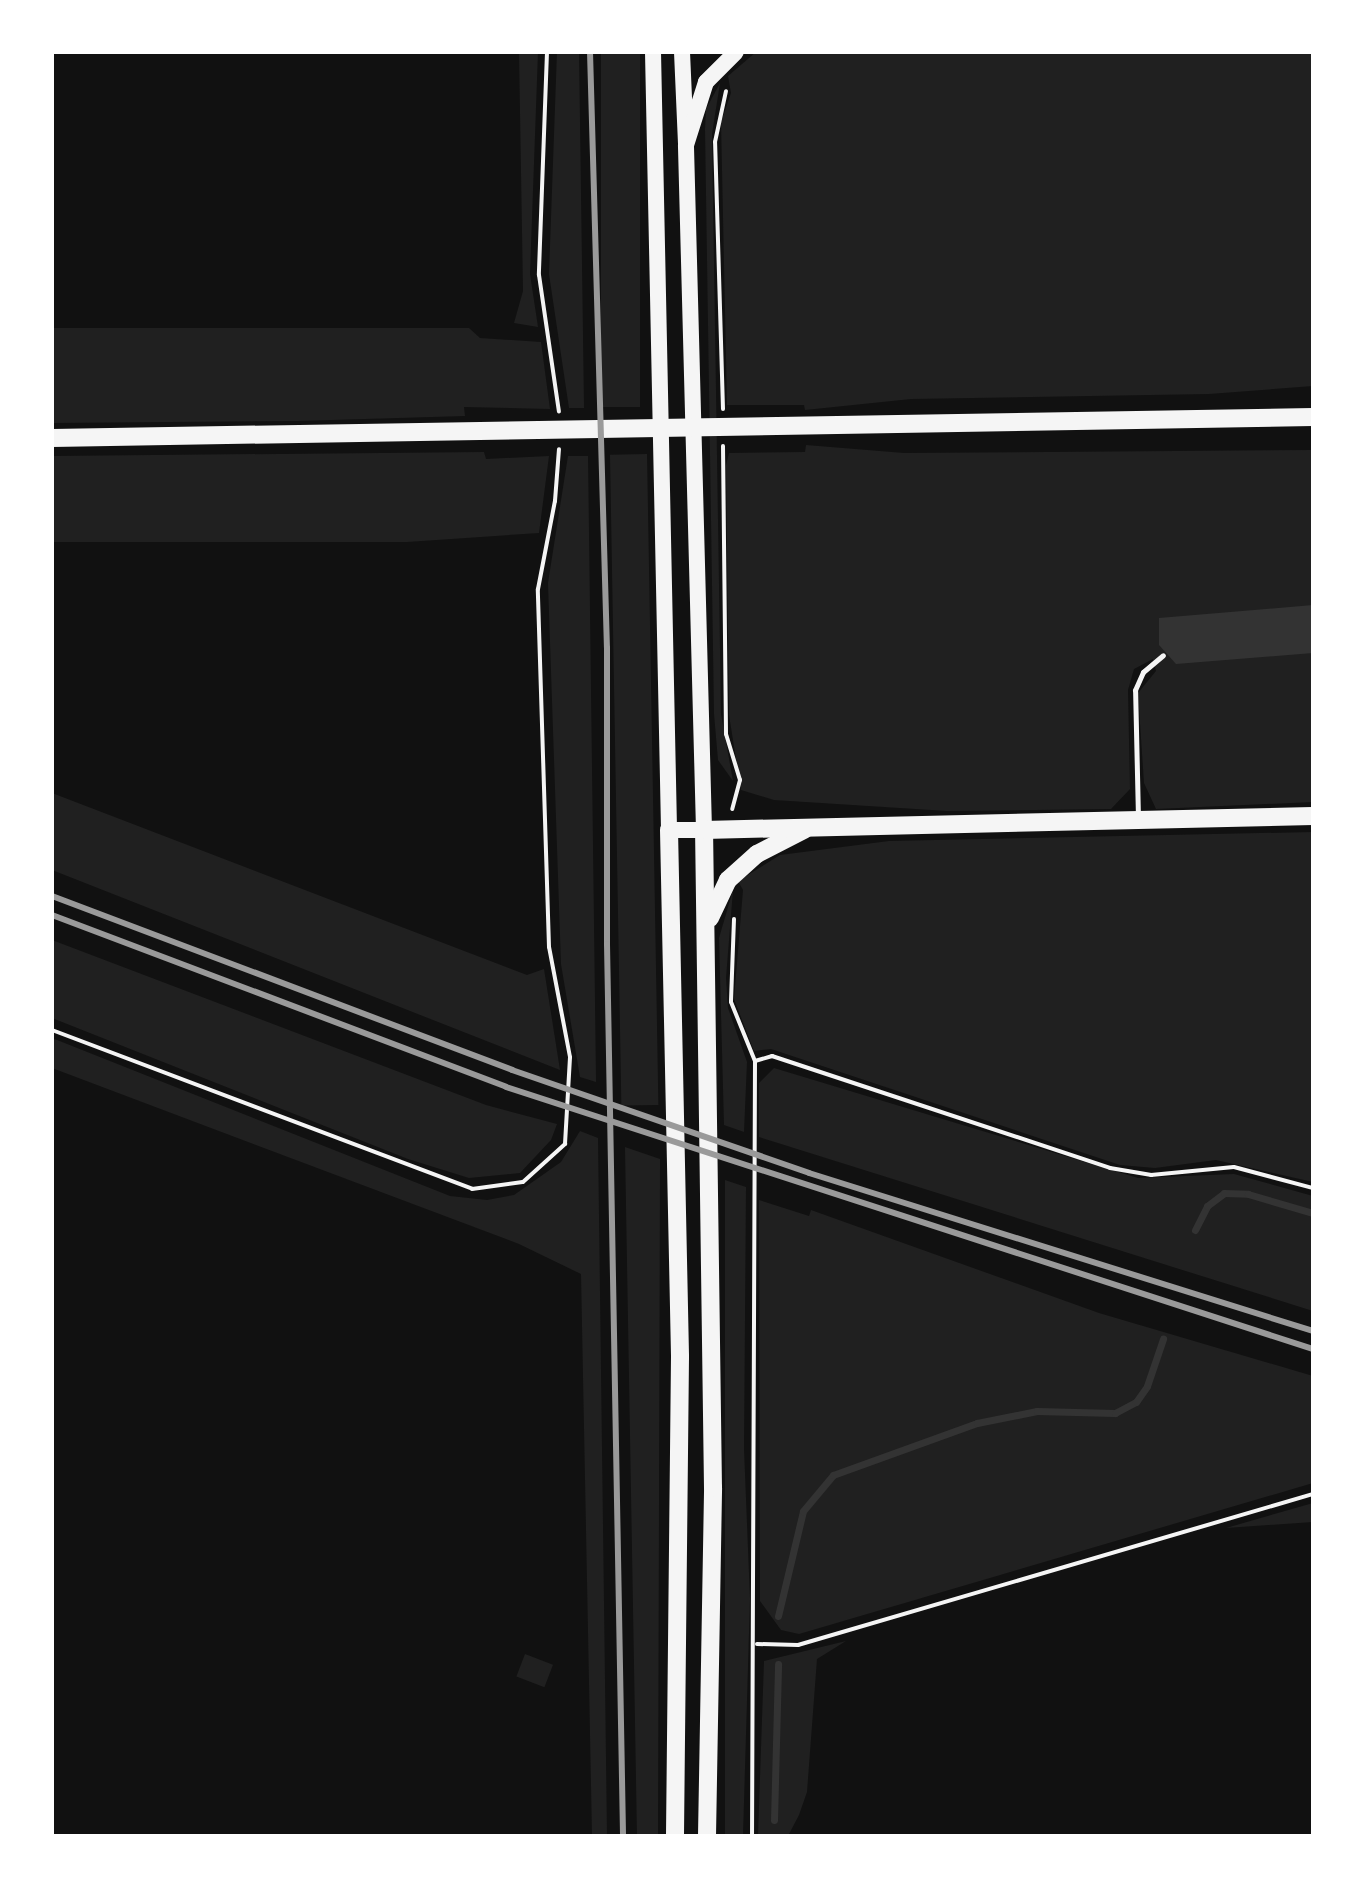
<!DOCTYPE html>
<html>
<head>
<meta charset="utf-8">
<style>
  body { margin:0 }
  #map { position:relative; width:1365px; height:1888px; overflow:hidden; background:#111; font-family:"Golos Text",sans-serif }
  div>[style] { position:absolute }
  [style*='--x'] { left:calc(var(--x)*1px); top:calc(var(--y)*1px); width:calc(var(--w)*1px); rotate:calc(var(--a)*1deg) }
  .green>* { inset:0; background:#202020; transform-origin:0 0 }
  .water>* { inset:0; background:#333 }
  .stream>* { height:7px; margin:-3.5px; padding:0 3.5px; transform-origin:3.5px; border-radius:3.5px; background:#333 }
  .path>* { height:4px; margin:-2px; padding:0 2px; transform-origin:2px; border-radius:2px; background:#f5f5f5 }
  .service>* { height:5px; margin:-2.5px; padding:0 2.5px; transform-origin:2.5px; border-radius:2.5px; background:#f5f5f5 }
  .secondary>* { height:16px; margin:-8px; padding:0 8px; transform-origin:8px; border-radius:8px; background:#f5f5f5 }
  .primary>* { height:16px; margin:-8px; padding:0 8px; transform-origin:8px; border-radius:8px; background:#f5f5f5 }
  .trunk>* { height:18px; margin:-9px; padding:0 9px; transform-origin:9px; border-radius:9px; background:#f5f5f5 }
  .rail>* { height:6px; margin:-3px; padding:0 3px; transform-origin:3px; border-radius:3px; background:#9a9a9a }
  span { translate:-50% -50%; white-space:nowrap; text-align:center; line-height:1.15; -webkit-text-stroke:7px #fff; paint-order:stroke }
  .frame { position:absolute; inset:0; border:54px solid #fff; pointer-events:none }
</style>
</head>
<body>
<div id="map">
  <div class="green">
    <div style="clip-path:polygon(519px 52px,538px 52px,530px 274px,538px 327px,514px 323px,523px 291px)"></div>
    <div style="clip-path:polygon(557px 52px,579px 52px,584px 408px,569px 408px,549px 274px)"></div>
    <div style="left:601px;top:52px;width:39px;height:355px"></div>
    <div style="clip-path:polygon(756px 52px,1313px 52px,1313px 386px,1209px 394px,911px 399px,805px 410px,804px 405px,727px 405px,721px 122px,731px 93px,728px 76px)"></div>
    <div style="clip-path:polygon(720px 83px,712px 134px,721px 714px,733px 781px,718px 760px,714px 714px,705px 129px,706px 109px)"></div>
    <div style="clip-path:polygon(52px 328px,469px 328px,480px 338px,541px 342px,550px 409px,464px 407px,465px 416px,298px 421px,52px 423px)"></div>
    <div style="clip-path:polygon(806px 445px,904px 453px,1313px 450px,1313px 802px,1156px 809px,1144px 783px,1138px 693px,1156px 671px,1153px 659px,1134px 669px,1128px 690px,1130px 789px,1111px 809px,947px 811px,774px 800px,741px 790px,729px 715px,726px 465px,729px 453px,805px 452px)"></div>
    <div style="clip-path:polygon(484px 452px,486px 459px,549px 456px,539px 533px,407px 542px,52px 542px,52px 456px)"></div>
    <div style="left:647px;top:454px;width:651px;height:37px;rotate:89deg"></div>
    <div style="clip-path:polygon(568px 456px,588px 456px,596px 1082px,580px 1077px,561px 964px,548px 583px)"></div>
    <div style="clip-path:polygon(52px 793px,527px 975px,544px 969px,560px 1070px,52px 870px)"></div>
    <div style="clip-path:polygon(1313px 832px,1313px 1182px,1216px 1160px,1155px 1168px,1120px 1165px,771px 1049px,754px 1051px,734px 999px,743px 890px,738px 881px,780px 855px,889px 841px)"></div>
    <div style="clip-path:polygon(733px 890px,726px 978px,728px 1008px,747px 1062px,744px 1132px,724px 1125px,719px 938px)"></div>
    <div style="clip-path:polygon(52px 940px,486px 1105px,557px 1124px,551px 1140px,520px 1173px,469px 1178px,408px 1159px,52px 1018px)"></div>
    <div style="clip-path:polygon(52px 1038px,450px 1196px,487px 1200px,514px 1195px,561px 1162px,580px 1131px,598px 1138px,607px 1836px,592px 1836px,581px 1274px,519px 1244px,52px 1068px)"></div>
    <div style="clip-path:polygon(774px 1068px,1138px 1178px,1234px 1174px,1313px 1196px,1313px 1311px,759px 1137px,759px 1083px)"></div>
    <div style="clip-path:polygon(625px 1147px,660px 1159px,658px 1836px,637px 1836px)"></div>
    <div style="clip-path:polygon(725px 1180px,746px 1187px,744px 1449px,750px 1599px,743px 1836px,725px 1836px)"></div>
    <div style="clip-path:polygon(759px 1200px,809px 1216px,811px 1210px,1099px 1313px,1313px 1376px,1313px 1483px,799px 1634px,781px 1630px,760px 1601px)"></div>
    <div style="clip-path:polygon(1313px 1503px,1313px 1522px,1226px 1528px)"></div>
    <div style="clip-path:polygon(846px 1641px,817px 1659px,807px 1792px,799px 1815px,788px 1836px,758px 1836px,764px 1661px)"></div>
    <div style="left:525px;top:1654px;width:30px;height:24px;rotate:21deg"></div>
  </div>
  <div class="water">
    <div style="clip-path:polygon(1313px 605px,1313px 653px,1176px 664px,1159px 645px,1159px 618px)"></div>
  </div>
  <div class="stream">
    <div style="--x:1195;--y:1230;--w:27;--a:-63"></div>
    <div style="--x:1207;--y:1206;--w:21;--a:-37"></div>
    <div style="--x:1224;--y:1193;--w:24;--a:2"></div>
    <div style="--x:1248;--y:1194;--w:68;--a:16.3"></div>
    <div style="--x:778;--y:1616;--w:108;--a:-76.6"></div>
    <div style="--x:803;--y:1511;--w:47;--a:-50.2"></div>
    <div style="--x:833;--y:1475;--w:153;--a:-19.9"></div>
    <div style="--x:977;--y:1423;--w:61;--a:-11.3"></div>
    <div style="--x:1037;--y:1411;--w:78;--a:1.5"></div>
    <div style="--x:1115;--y:1413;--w:24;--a:-28"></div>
    <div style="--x:1136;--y:1402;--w:19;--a:-55"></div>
    <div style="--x:1147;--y:1386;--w:50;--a:-71.2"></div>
    <div style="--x:774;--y:1820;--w:156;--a:-88.5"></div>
  </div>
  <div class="path">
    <div style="--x:547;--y:52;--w:223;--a:92.1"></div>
    <div style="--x:539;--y:275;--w:138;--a:81.7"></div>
    <div style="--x:723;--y:409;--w:267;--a:-91.7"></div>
    <div style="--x:715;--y:142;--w:52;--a:-77.8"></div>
    <div style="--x:723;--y:446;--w:288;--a:89.4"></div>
    <div style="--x:726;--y:734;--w:48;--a:73.1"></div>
    <div style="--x:740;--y:780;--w:30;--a:105"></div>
    <div style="--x:734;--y:919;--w:83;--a:92.1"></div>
    <div style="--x:731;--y:1002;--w:64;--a:67.9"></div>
    <div style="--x:755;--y:1061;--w:775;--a:90.22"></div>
    <div style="--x:52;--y:1030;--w:449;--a:20.7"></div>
    <div style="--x:472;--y:1189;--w:51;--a:-7.8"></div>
    <div style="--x:523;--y:1182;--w:57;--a:-42.1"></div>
    <div style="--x:565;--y:1144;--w:87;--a:-86.7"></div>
    <div style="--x:570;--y:1057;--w:112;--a:-100.8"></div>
    <div style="--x:549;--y:947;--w:358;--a:-91.8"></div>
    <div style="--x:538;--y:589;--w:90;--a:-79.1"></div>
    <div style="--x:555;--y:501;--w:52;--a:-85.6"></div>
    <div style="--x:755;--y:1061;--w:18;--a:-16"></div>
    <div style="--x:772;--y:1056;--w:356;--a:18.3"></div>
    <div style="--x:1110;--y:1168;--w:42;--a:9.7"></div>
    <div style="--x:1151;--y:1175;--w:83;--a:-5.5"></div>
    <div style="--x:1234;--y:1167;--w:82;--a:14.9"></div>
    <div style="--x:757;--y:1644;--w:41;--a:1.4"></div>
    <div style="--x:798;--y:1645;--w:537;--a:-16.34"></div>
  </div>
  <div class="service">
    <div style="--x:1138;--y:818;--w:128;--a:-91.3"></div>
    <div style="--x:1135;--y:690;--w:20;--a:-66"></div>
    <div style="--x:1143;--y:672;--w:26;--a:-40"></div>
  </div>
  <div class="secondary">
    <div style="--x:682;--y:52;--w:91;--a:87.5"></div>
  </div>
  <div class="primary">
    <div style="--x:653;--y:52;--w:778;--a:88.82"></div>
    <div style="--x:669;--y:830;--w:35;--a:0"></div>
    <div style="--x:704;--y:830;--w:685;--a:-91.51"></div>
    <div style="--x:686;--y:145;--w:66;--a:-72.4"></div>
    <div style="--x:706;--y:82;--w:42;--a:-45"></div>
  </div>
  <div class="trunk">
    <div style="--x:52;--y:438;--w:1261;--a:-0.95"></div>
    <div style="--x:669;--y:830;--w:527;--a:88.8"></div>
    <div style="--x:680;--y:1357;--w:479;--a:90.6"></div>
    <div style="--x:710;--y:918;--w:42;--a:-64.7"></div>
    <div style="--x:728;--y:880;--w:39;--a:-42"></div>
    <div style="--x:757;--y:854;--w:53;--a:-27.1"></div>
    <div style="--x:707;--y:1836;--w:348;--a:-89"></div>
    <div style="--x:713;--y:1488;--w:658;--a:-90.78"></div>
    <div style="--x:704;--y:830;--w:609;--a:-1.32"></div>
  </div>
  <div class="rail">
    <div style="--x:590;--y:52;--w:596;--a:88.37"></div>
    <div style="--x:607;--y:648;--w:296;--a:90"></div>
    <div style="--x:607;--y:944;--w:892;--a:88.97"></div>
    <div style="--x:52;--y:896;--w:492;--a:20.7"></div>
    <div style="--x:512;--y:1070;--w:314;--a:19.1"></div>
    <div style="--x:809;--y:1173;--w:528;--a:17.41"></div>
    <div style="--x:52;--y:915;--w:485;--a:20.7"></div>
    <div style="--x:506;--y:1087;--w:848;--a:17.99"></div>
  </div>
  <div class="frame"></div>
</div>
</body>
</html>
